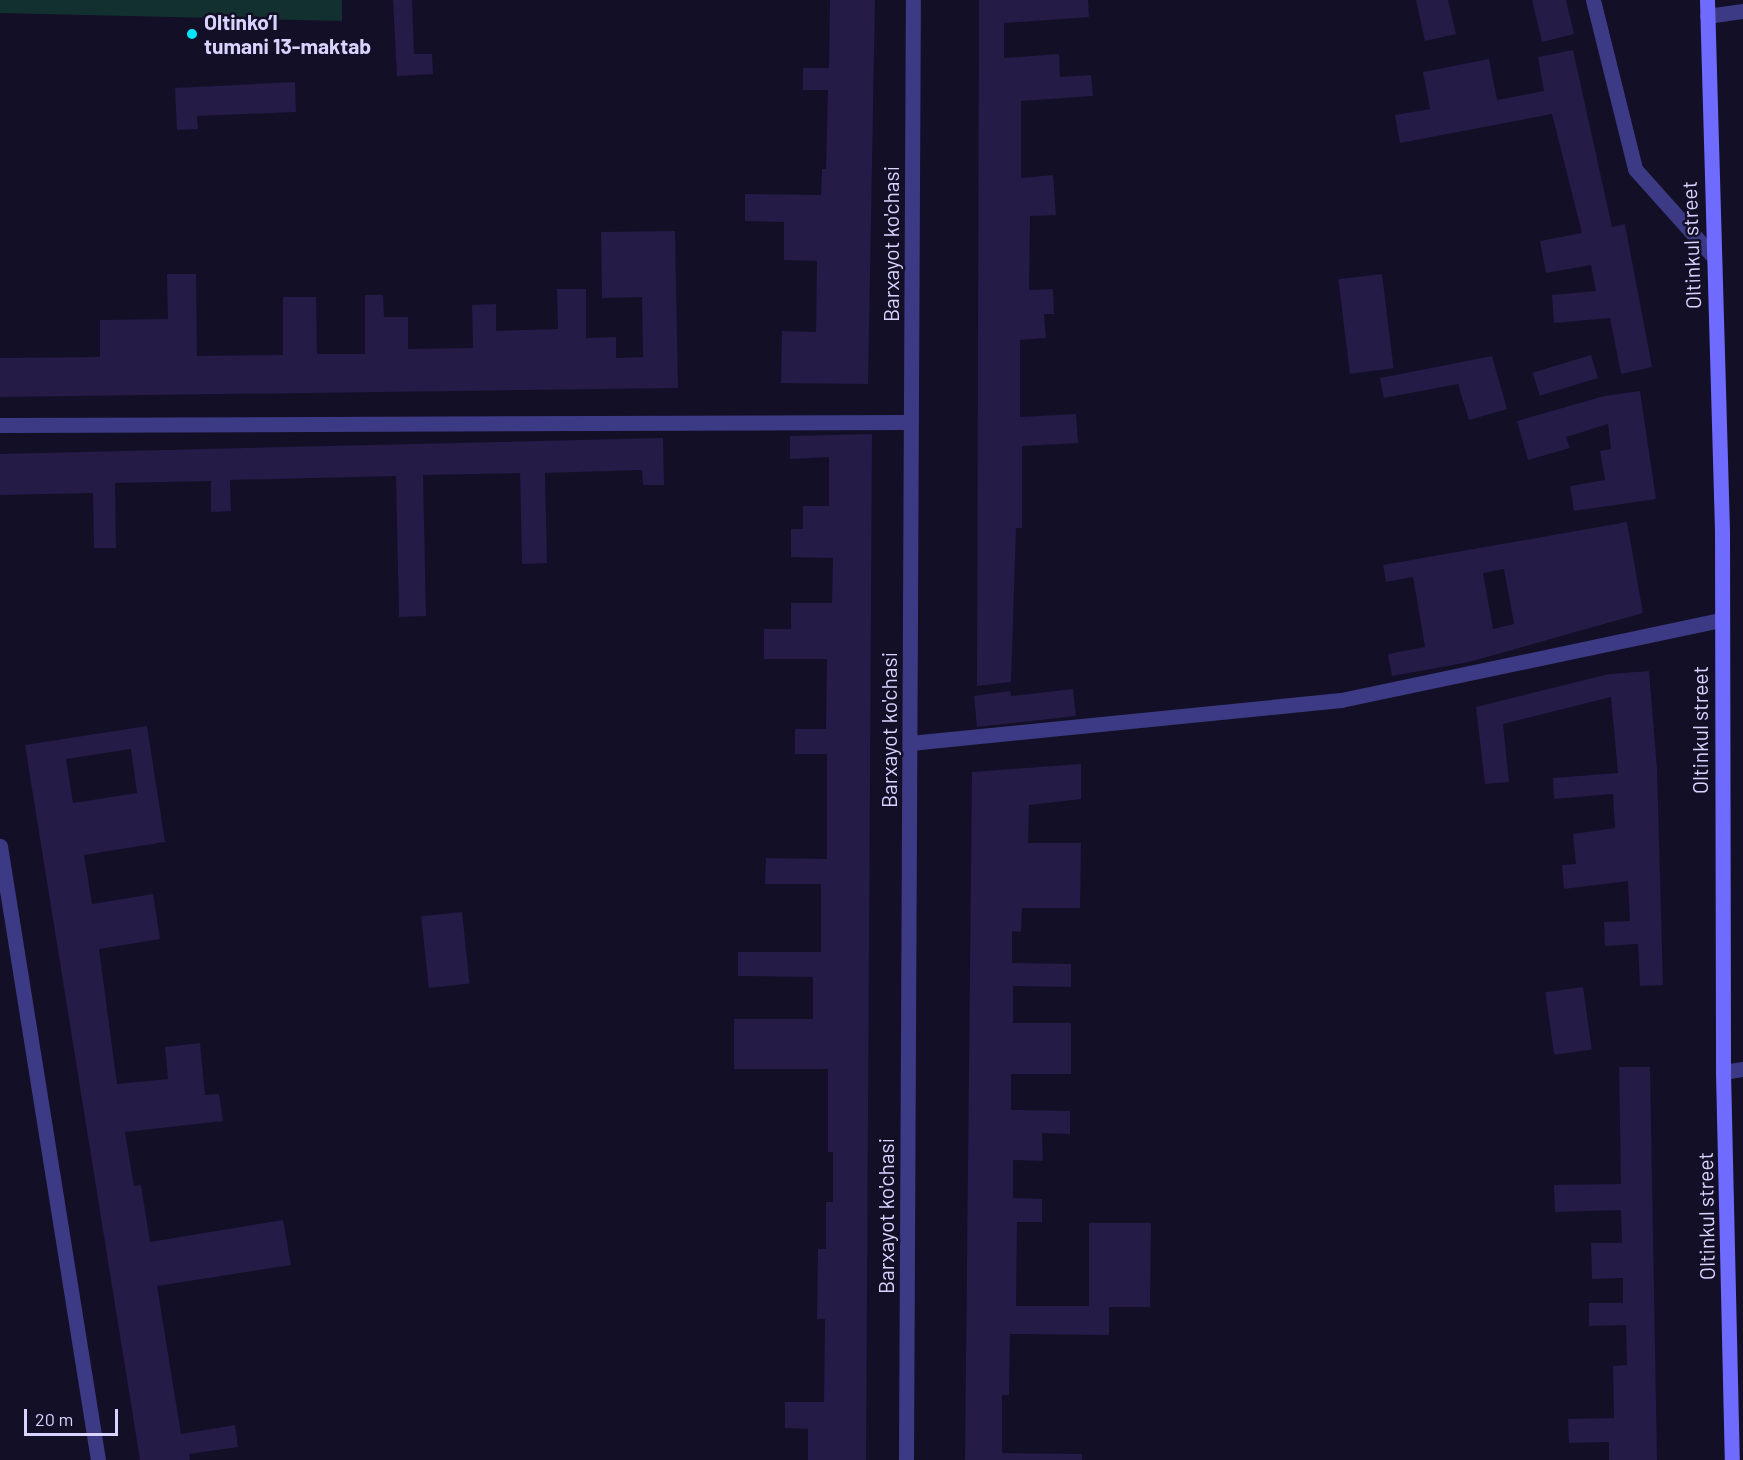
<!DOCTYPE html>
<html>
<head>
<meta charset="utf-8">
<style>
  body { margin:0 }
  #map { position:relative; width:1743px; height:1460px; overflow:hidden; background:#130f26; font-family:Barlow,sans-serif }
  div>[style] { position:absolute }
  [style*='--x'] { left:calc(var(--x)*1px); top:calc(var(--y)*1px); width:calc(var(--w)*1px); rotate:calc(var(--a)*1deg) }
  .green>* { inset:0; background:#12302f }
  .building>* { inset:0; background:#241b47; transform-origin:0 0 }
  .minor>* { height:15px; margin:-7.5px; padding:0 7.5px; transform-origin:7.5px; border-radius:7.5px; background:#3d3a85 }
  .tertiary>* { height:15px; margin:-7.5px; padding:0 7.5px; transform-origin:7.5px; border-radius:7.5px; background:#3d3a85 }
  .secondary>* { height:15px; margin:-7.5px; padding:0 7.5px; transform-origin:7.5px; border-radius:7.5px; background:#6f6bff }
  .dots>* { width:16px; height:16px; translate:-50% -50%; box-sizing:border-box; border:3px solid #130f26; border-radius:50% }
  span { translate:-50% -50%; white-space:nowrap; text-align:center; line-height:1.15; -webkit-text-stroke:5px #130f26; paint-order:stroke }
  .poi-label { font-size:21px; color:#d9d4ff; font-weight:700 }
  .left { translate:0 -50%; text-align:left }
  .street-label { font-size:21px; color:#d9d4ff }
  .scale { position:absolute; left:24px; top:1409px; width:94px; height:27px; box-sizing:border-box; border:3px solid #d9d4ff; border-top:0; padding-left:8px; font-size:18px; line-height:21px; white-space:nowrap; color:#d9d4ff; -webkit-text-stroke:4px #130f26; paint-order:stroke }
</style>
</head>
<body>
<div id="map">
  <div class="green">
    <div style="clip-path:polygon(0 0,342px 0,342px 21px,0 13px)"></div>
  </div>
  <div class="building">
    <div style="clip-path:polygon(393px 0,412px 0,414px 54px,432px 54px,433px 74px,397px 76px)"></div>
    <div style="clip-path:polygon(830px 0,875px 0,868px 384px,781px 383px,782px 331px,816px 332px,817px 261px,784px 260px,784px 222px,745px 221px,745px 194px,821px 195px,822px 169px,826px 169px,828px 90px,803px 90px,803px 68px,829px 68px)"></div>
    <div style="clip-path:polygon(979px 0,1088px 0,1089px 17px,1004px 23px,1004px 58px,1059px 54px,1060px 77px,1091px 75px,1093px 96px,1021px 101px,1021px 178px,1053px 175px,1056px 215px,1030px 216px,1029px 290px,1053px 289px,1054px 314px,1044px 314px,1046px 338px,1020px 340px,1020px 417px,1076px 414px,1078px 443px,1022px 446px,1022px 528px,1016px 528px,1011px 682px,977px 686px)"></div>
    <div style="clip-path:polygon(1416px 0,1448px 0,1456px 34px,1425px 41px)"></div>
    <div style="clip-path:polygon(1532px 0,1566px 0,1574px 34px,1542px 42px)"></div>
    <div style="clip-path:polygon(1573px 50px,1612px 227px,1625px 224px,1652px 367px,1621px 374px,1610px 318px,1554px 323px,1552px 295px,1596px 291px,1591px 265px,1546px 273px,1540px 241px,1582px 233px,1552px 114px,1400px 143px,1395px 115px,1430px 109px,1423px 72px,1489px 59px,1497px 100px,1544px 91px,1538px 57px)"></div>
    <div style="clip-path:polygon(295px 82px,296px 112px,197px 116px,198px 129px,177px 130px,175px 88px)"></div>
    <div style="clip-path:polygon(675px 231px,678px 388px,0 397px,0 358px,100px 357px,100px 320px,168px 319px,167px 274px,196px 274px,197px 356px,283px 355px,283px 297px,316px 297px,317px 354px,365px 354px,365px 295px,383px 295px,384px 317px,408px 317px,408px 349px,473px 348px,472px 305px,496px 304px,496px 331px,558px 329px,557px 289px,586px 289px,586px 338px,616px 337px,616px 358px,643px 357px,642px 297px,602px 298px,601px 232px)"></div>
    <div style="left:1382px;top:274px;width:95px;height:44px;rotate:83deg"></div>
    <div style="left:1591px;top:355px;width:24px;height:61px;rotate:73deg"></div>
    <div style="clip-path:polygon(1492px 356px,1507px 409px,1469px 420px,1458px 384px,1384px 398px,1380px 378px)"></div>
    <div style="clip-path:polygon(1640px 391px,1656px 499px,1574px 511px,1570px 486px,1605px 480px,1600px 451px,1611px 449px,1608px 424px,1566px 437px,1570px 448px,1528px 460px,1517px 421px,1604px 396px)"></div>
    <div style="clip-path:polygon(872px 434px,866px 1460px,808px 1460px,808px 1429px,785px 1428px,785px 1402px,824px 1402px,825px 1319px,817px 1319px,818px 1249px,826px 1249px,826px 1202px,833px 1202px,833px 1152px,828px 1152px,828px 1069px,734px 1069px,734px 1019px,813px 1019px,813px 977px,738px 976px,738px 952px,821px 952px,821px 884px,765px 884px,766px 858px,827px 859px,827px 754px,795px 754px,795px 729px,826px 729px,827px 659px,764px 659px,764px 629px,791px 629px,791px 603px,832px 603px,833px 558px,791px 557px,791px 529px,803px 529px,803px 506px,829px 506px,829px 457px,790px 459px,790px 436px)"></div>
    <div style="clip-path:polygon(663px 438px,664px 485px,643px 485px,642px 470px,545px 473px,547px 563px,522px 564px,520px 473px,423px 475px,426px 616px,399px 617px,396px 476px,230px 480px,231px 511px,211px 512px,211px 481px,115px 483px,116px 548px,94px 548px,93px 493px,0 495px,0 454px)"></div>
    <div style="clip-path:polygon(evenodd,1627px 522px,1643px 613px,1469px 662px,1392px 676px,1388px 654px,1425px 647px,1413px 577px,1386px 582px,1383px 565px,1627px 522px,1504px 569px,1514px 624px,1493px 629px,1483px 573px,1504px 569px)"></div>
    <div style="clip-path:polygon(1649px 671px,1657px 769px,1663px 985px,1640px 986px,1638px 944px,1605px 946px,1604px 922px,1630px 921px,1628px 881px,1564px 889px,1562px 865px,1576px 864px,1573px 834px,1615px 828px,1613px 794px,1554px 799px,1553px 778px,1618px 773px,1611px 697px,1503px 724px,1509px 782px,1485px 784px,1476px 707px,1609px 674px)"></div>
    <div style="clip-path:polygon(1073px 689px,1076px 716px,977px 727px,974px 696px,1010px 691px,1011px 696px)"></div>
    <div style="clip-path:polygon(evenodd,147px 726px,165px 842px,84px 855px,92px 904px,153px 894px,160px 939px,99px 949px,117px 1084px,168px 1079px,165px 1047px,200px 1043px,205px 1095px,219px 1094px,223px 1121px,125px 1132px,134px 1186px,141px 1185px,150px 1242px,283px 1220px,291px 1265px,157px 1286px,181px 1434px,235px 1425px,238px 1447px,189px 1454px,190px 1460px,140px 1460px,25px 745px,147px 726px,131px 749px,137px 793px,73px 803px,66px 759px,131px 749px)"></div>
    <div style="clip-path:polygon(1081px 764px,1081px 799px,1029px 805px,1028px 843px,1081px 843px,1080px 908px,1022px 908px,1021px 932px,1012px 931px,1012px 963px,1071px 964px,1071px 987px,1013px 986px,1013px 1023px,1071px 1023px,1071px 1074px,1011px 1074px,1011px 1110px,1070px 1111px,1070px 1134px,1042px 1133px,1043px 1161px,1013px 1160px,1013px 1198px,1042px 1199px,1042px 1222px,1017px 1222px,1016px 1306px,1089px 1306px,1089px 1223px,1151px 1223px,1150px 1307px,1109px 1307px,1109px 1335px,1010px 1334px,1009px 1395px,1002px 1395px,1002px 1453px,1082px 1454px,1082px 1460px,965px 1460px,972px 772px)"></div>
    <div style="left:462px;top:912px;width:72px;height:41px;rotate:84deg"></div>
    <div style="left:1583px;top:987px;width:63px;height:38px;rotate:82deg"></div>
    <div style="clip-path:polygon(1619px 1067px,1650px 1067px,1657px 1460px,1609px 1460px,1609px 1442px,1569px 1443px,1568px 1419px,1614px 1418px,1613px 1366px,1627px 1365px,1626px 1325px,1589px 1326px,1589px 1303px,1623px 1303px,1623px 1278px,1592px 1279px,1591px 1243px,1622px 1243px,1621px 1210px,1555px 1212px,1554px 1185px,1621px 1184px)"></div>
  </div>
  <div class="minor">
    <div style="--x:1593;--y:0;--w:174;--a:76"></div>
    <div style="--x:1635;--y:169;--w:114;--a:48.2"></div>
    <div style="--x:0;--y:425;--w:911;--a:-0.19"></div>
    <div style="--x:910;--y:743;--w:433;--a:-5.7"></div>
    <div style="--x:1341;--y:700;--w:387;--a:-11.9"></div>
    <div style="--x:0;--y:846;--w:622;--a:80.93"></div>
    <div style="--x:1723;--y:1072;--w:20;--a:-9"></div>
    <div style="--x:906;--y:1460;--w:1460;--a:-89.73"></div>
  </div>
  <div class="tertiary">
    <div style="--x:1707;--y:16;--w:36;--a:-8"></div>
  </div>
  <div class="secondary">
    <div style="--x:1707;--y:0;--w:532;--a:88.38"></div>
    <div style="--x:1722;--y:532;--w:540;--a:89.89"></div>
    <div style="--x:1723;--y:1072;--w:388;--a:88.7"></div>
  </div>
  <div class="dots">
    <div style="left:192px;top:34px;background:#00e5ff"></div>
  </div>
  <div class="poi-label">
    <span class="left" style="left:204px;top:34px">Oltinko’l<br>tumani 13-maktab</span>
  </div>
  <div class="street-label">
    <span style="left:891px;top:244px;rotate:-90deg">Barxayot ko'chasi</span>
    <span style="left:1691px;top:245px;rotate:-92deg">Oltinkul street</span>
    <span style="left:889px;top:730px;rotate:-90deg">Barxayot ko'chasi</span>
    <span style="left:1700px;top:730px;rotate:-90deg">Oltinkul street</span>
    <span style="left:886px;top:1216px;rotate:-90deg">Barxayot ko'chasi</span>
    <span style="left:1706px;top:1216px;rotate:-91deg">Oltinkul street</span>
  </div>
  <div class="scale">20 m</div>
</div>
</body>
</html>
